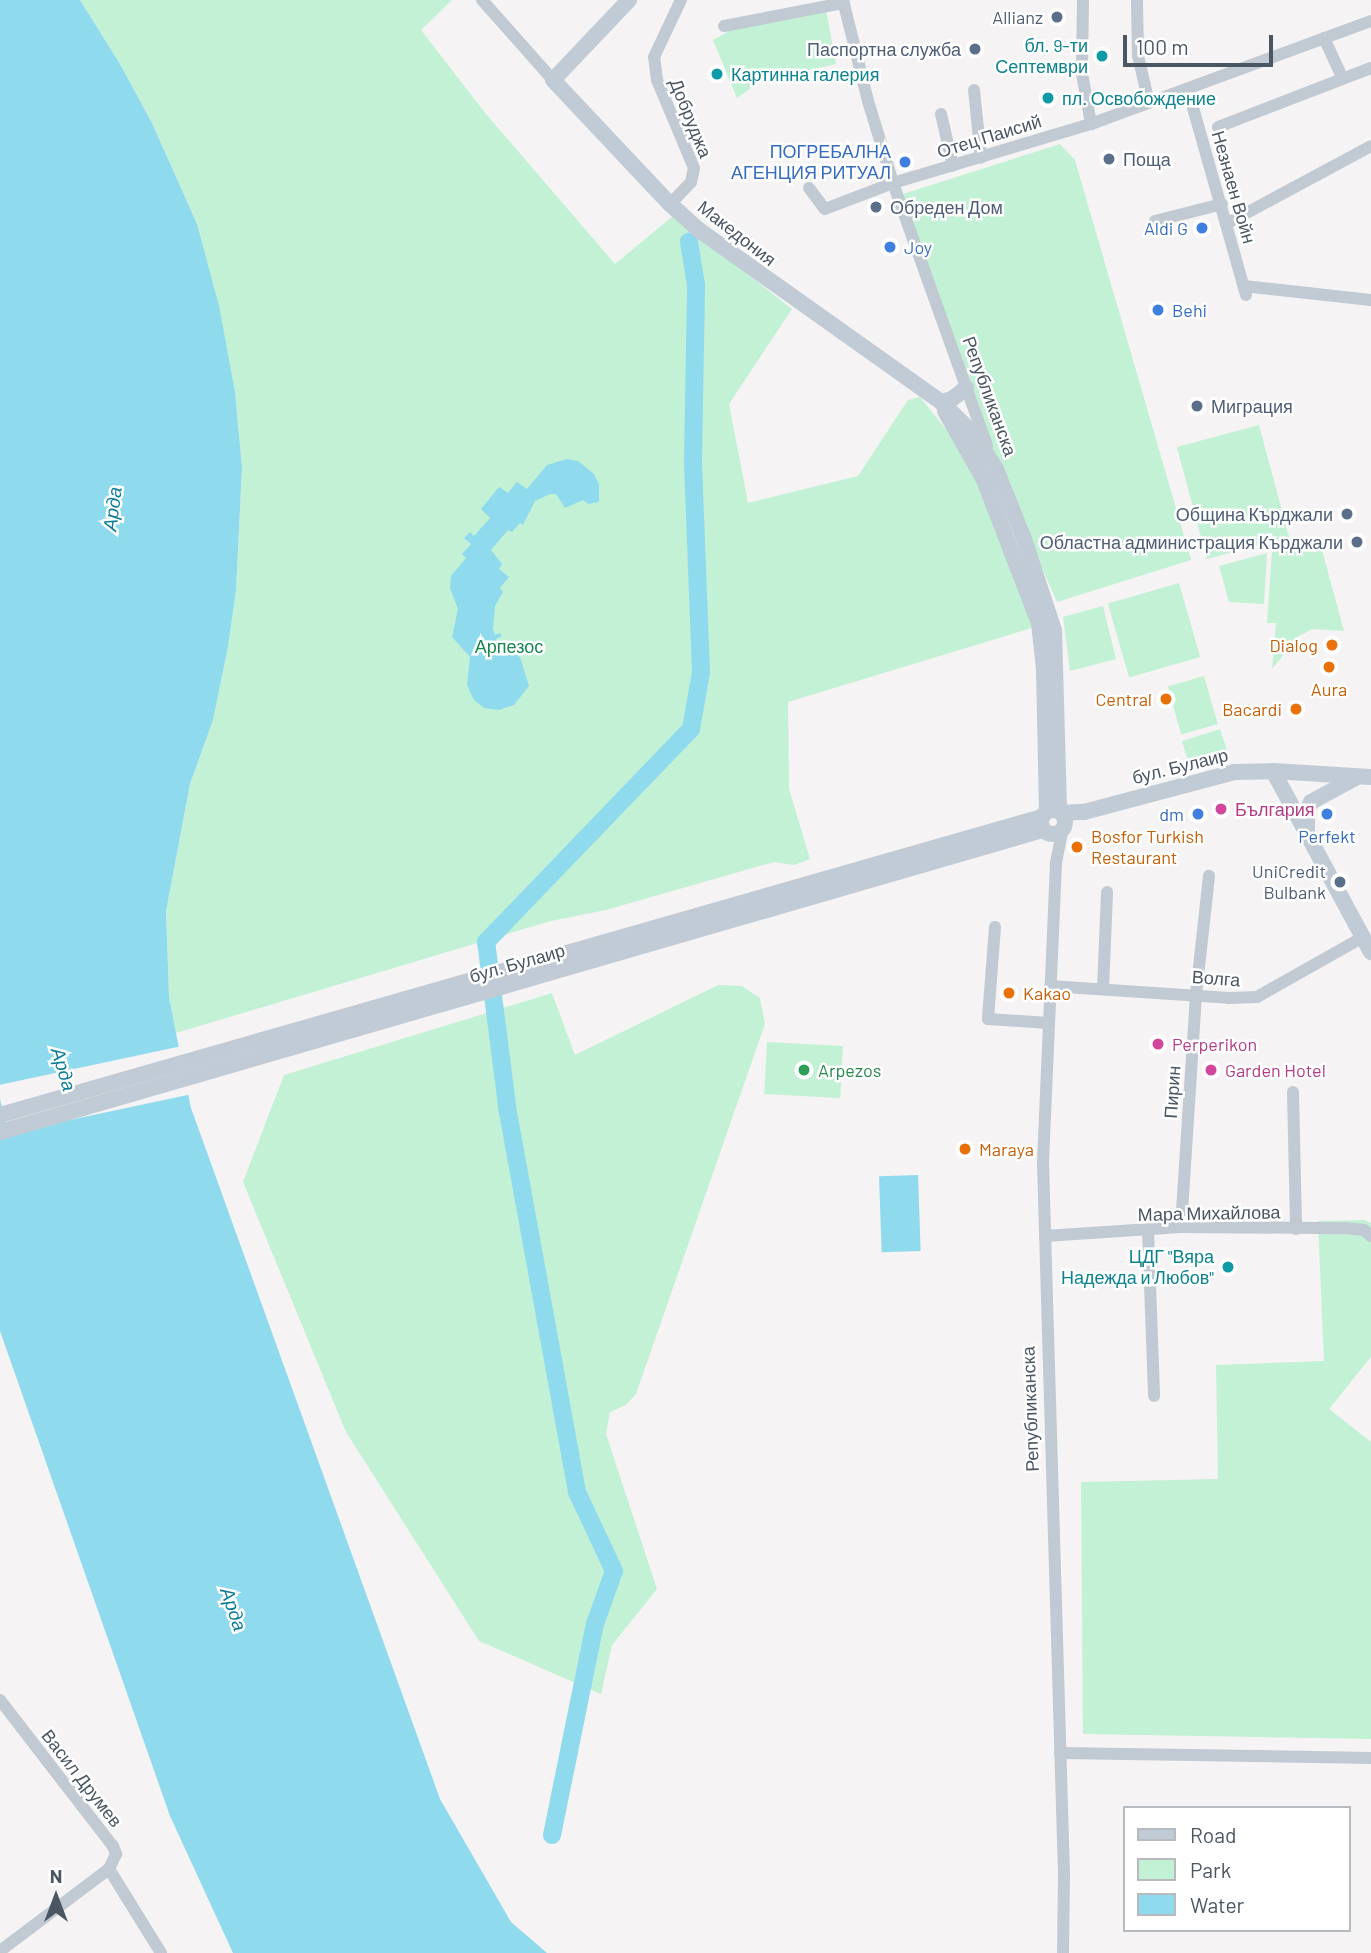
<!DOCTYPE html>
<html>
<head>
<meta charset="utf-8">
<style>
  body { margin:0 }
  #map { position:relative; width:1371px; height:1953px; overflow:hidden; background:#f5f3f3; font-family:Barlow,sans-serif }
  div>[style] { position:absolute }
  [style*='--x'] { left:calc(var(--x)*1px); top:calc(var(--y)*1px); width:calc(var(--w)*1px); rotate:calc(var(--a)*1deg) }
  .green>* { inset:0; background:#c3f1d5; transform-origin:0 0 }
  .water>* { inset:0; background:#90daee; transform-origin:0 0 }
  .pier>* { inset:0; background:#f5f3f3; transform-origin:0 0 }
  .river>* { height:18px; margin:-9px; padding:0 9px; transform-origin:9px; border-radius:9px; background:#90daee }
  .street>* { height:12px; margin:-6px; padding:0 6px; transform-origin:6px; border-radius:6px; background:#c1cad2 }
  .secondary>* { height:16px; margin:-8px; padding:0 8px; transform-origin:8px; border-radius:8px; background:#c1cbd6 }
  .secondary>.ring { margin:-8px; padding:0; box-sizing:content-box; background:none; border:16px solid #c1cbd6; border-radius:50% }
  .dots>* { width:19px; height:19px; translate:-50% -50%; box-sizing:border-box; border:4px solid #fff; border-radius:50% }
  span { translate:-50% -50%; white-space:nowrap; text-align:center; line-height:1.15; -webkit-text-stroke:5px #fff; paint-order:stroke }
  .service-label { font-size:18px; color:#4e5e75 }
  .right { translate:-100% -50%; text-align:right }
  .left { translate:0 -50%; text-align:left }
  .culture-label { font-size:18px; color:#0d838f }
  .street-label { font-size:18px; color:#4a5661 }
  .shop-label { font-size:18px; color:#366cbe }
  .food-label { font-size:18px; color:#c56008 }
  .park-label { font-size:18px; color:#17864f }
  .hotel-label { font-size:18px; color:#b23c85 }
  .leisure-label { font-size:18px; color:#27864d }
  .water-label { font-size:19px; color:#0c7c9b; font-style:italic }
  .legend { position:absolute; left:1123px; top:1806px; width:228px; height:126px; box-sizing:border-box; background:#fff; border:2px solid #b7bbc0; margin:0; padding:9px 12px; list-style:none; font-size:21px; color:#4a5661 }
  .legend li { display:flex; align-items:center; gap:14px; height:35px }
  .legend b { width:35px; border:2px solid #b7bbc0 }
  .north { position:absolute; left:21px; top:1862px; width:70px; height:70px; -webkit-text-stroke:5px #fff; paint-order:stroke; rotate:0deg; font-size:19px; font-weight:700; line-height:28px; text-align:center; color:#4a5661 }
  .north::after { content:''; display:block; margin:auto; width:24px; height:32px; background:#4a5661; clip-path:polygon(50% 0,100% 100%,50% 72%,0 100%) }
  .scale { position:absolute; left:1123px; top:35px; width:150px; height:32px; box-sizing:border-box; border:4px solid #4a5661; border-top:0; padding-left:9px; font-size:21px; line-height:24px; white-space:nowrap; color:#4a5661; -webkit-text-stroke:5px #fff; paint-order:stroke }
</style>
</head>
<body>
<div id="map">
  <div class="green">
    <div style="clip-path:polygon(80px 0,452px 0,421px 30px,486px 114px,615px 264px,673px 216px,792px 309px,729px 404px,748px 503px,858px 476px,908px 400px,920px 397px,968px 457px,988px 499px,1032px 628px,788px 702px,789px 789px,810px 859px,794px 865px,774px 862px,606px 910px,551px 921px,176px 1033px,169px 997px,166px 911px,190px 784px,213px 720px,228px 647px,236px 591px,242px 467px,235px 392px,197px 224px,152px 123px,120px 64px)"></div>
    <div style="clip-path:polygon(826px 10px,836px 64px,761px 81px,737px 98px,713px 40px,737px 27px)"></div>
    <div style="clip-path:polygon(1060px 144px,1075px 160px,1191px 560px,1057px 602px,980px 427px,903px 194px)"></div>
    <div style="left:1259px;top:425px;width:116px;height:85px;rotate:75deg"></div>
    <div style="clip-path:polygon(1319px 539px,1344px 631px,1312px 629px,1299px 636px,1272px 669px,1276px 623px,1267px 623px,1272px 552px)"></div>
    <div style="clip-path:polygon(1267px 553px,1264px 604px,1229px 602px,1219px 566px)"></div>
    <div style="left:1179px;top:583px;width:77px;height:74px;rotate:74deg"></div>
    <div style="clip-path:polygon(1103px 606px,1116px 659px,1070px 671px,1063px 617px)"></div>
    <div style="left:1204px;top:676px;width:50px;height:38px;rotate:74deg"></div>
    <div style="left:1220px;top:729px;width:23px;height:40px;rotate:72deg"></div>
    <div style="clip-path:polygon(718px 985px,742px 986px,760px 998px,765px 1024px,636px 1394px,626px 1405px,610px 1412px,606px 1434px,657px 1589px,612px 1645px,601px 1694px,479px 1641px,346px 1432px,243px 1182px,284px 1075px,552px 993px,575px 1055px)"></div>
    <div style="left:767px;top:1042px;width:76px;height:52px;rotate:3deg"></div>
    <div style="clip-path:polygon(1364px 1220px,1371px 1223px,1371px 1357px,1329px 1409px,1371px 1442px,1371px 1739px,1083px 1734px,1081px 1482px,1218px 1479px,1216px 1365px,1324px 1361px,1318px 1221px)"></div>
  </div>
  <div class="water">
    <div style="clip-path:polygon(0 0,80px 0,120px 64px,152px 123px,197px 224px,219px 306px,235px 392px,242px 467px,236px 591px,228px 647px,213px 720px,190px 784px,166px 911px,169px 997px,176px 1033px,191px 1108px,440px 1799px,511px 1922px,547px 1953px,233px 1953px,170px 1816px,0 1331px)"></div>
    <div style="clip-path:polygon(567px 459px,578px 461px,594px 474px,599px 484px,599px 502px,588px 504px,583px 500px,565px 508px,556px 494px,550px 494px,535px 501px,523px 525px,520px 523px,512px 532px,508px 530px,491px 550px,502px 564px,499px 569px,509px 577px,500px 588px,503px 592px,495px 606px,493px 629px,495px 635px,500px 633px,502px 636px,496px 639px,506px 651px,510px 647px,510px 652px,520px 657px,529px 686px,514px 705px,499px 710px,484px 708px,474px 700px,467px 685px,470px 657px,452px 637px,458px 609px,450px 588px,451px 576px,466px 558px,462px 554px,471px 544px,464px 538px,470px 532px,474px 536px,490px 518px,481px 509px,499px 487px,508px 493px,517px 482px,527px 489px,547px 465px)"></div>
    <div style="left:918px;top:1175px;width:76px;height:39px;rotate:88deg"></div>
  </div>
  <div class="pier">
    <div style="left:182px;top:1046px;width:49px;height:189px;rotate:78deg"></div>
  </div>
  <div class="river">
    <div style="--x:552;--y:1835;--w:215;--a:-78.5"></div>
    <div style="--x:595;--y:1624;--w:56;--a:-70.3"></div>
    <div style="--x:614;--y:1571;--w:87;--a:-115.1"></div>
    <div style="--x:577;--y:1492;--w:393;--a:-100.3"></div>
    <div style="--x:507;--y:1105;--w:164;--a:-97.3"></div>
    <div style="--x:486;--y:942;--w:296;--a:-46.1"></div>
    <div style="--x:691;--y:729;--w:58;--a:-80"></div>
    <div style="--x:701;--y:672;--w:211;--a:-92.2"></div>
    <div style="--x:693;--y:461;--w:176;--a:-89"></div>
    <div style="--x:696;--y:285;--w:44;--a:-99.2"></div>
  </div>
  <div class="street">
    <div style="--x:482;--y:0;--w:107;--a:48.4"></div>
    <div style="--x:843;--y:0;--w:104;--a:76.1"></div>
    <div style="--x:868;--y:101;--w:86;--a:73"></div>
    <div style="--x:893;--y:183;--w:279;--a:70.3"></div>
    <div style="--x:1083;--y:0;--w:73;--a:90.8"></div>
    <div style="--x:1082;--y:73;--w:52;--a:80"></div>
    <div style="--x:1137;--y:0;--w:56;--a:89"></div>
    <div style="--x:1138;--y:56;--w:48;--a:76.8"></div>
    <div style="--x:724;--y:26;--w:122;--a:-10.9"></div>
    <div style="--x:1324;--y:38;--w:43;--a:65.2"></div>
    <div style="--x:974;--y:90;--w:68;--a:84.1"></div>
    <div style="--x:1188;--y:90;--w:213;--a:74.2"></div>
    <div style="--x:941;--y:114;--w:53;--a:77"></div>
    <div style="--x:1218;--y:127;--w:164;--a:-21.1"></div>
    <div style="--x:809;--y:188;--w:26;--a:53"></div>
    <div style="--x:825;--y:209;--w:73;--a:-20.9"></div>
    <div style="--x:893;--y:183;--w:207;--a:-16.6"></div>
    <div style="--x:1091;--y:124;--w:298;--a:-20.2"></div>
    <div style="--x:670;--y:204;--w:30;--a:-46"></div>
    <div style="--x:691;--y:182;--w:14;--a:-78"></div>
    <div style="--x:694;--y:168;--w:95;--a:-112.8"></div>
    <div style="--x:657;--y:80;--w:23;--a:-97"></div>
    <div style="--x:654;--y:57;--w:63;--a:-64.7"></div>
    <div style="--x:1155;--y:221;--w:69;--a:-14.2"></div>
    <div style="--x:1228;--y:223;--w:162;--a:-28.3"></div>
    <div style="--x:1244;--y:286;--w:128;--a:6.3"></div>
    <div style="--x:1062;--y:832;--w:33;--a:101"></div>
    <div style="--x:1056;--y:864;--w:299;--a:92.5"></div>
    <div style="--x:1043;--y:1163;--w:710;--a:88.31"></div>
    <div style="--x:1064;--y:1873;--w:80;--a:90.7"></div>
    <div style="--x:995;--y:927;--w:92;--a:94.4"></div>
    <div style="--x:988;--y:1019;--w:60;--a:3.8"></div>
    <div style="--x:1050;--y:986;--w:179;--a:3.8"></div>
    <div style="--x:1229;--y:998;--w:28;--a:-2"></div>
    <div style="--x:1257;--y:997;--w:122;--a:-29.5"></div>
    <div style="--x:1103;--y:989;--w:97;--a:-87.6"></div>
    <div style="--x:1293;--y:1092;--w:137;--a:88.7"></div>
    <div style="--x:1181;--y:1227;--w:233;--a:-86.3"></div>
    <div style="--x:1196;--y:994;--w:119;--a:-83.7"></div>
    <div style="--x:1148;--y:1230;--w:166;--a:87.9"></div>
    <div style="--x:1045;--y:1236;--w:136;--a:-3.8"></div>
    <div style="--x:1181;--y:1227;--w:163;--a:0.4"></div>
    <div style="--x:1344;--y:1228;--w:20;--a:6"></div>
    <div style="--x:1364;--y:1230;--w:9;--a:41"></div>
    <div style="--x:0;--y:1700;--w:185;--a:52.3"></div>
    <div style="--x:113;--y:1846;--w:9;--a:69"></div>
    <div style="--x:116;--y:1854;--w:17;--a:115"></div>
    <div style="--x:109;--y:1869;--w:99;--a:58.2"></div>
    <div style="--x:1060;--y:1753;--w:311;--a:0.9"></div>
    <div style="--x:0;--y:1951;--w:136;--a:-37"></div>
  </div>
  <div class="secondary">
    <div style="--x:629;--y:0;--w:110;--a:133.5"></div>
    <div style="--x:553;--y:80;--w:170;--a:46.7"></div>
    <div style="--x:670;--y:204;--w:39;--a:42"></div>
    <div style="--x:699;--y:230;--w:297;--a:35.4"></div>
    <div style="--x:941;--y:402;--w:46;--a:44.1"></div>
    <div style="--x:974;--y:434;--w:41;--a:57.8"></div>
    <div style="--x:996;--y:469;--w:75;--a:68.2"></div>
    <div style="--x:1024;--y:539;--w:96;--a:71.8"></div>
    <div style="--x:1054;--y:630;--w:181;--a:88.4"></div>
    <div style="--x:941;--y:402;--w:11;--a:-15"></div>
    <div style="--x:952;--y:399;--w:18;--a:-38"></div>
    <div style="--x:945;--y:411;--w:79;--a:60.5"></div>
    <div style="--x:984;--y:480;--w:153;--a:69"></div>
    <div style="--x:1039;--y:623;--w:46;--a:83.8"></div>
    <div style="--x:1044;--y:669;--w:143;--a:88.8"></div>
    <div style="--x:1273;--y:771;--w:206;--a:61.6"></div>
    <div class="ring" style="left:1041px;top:810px;width:8px;height:8px"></div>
    <div style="--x:1062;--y:813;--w:22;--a:-3"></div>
    <div style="--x:1084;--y:812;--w:155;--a:-14.9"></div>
    <div style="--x:1234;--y:772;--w:39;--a:-1"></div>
    <div style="--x:1273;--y:771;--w:98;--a:3.5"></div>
    <div style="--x:1307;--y:830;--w:20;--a:-90"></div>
    <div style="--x:1307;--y:810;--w:9;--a:-63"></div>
    <div style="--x:1311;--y:802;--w:52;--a:-28.5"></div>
    <div style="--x:0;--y:1115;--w:1084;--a:-15.96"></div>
    <div style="--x:0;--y:1132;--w:1086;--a:-16.15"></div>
  </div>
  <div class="dots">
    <div style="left:1057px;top:17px;background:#5c6f8a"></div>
    <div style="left:975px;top:49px;background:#5c6f8a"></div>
    <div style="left:1102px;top:56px;background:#0f9aa8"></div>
    <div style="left:717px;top:74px;background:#0f9aa8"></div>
    <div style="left:1048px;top:98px;background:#0f9aa8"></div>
    <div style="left:1109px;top:159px;background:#5c6f8a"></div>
    <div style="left:905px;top:162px;background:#3f7fe0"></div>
    <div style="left:876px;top:207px;background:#5c6f8a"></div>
    <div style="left:1202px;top:228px;background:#3f7fe0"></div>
    <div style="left:890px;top:247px;background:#3f7fe0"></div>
    <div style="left:1158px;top:310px;background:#3f7fe0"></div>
    <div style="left:1197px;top:406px;background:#5c6f8a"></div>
    <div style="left:1347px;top:514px;background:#5c6f8a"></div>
    <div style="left:1357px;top:542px;background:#5c6f8a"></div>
    <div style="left:1332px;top:645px;background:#e8710a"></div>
    <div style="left:1329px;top:667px;background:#e8710a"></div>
    <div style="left:1166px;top:699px;background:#e8710a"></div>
    <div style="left:1296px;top:709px;background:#e8710a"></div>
    <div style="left:1221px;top:809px;background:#d1479c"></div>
    <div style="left:1198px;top:814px;background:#3f7fe0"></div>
    <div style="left:1327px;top:814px;background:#3f7fe0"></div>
    <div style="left:1077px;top:847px;background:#e8710a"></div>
    <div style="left:1340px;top:882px;background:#5c6f8a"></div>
    <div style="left:1009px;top:993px;background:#e8710a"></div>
    <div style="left:1158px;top:1044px;background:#d1479c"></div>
    <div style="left:804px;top:1070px;background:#2e9e5b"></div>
    <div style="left:1211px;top:1070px;background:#d1479c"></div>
    <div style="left:965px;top:1149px;background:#e8710a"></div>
    <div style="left:1228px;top:1267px;background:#0f9aa8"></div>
  </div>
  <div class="service-label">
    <span class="right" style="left:1043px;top:17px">Allianz</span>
    <span class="right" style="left:961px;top:49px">Паспортна служба</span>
    <span class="left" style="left:1123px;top:159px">Поща</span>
    <span class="left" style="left:890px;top:207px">Обреден Дом</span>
    <span class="left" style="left:1211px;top:406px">Миграция</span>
    <span class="right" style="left:1333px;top:514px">Община Кърджали</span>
    <span class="right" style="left:1343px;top:542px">Областна администрация Кърджали</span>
    <span class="right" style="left:1326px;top:882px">UniCredit<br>Bulbank</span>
  </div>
  <div class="culture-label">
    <span class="right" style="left:1088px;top:56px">бл. 9-ти<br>Септември</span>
    <span class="left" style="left:731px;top:74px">Картинна галерия</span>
    <span class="left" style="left:1062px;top:98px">пл. Освобождение</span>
    <span class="right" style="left:1214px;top:1267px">ЦДГ "Вяра<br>Надежда и Любов"</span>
  </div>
  <div class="street-label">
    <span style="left:691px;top:118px;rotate:68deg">Добруджа</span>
    <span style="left:989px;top:136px;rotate:-17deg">Отец Паисий</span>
    <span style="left:1234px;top:187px;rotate:74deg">Незнаен Войн</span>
    <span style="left:737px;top:233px;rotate:38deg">Македония</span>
    <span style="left:990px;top:396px;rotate:70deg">Републиканска</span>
    <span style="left:1180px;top:766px;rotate:-14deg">бул. Булаир</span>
    <span style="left:517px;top:963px;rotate:-16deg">бул. Булаир</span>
    <span style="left:1216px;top:978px;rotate:4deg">Волга</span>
    <span style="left:1172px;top:1092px;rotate:-86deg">Пирин</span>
    <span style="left:1209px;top:1213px;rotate:-1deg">Мара Михайлова</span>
    <span style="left:1030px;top:1409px;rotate:-92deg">Републиканска</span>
    <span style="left:82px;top:1778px;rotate:52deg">Васил Друмев</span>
  </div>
  <div class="shop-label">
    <span class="right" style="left:891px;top:162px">ПОГРЕБАЛНА<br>АГЕНЦИЯ РИТУАЛ</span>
    <span class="right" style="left:1188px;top:228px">Aldi G</span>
    <span class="left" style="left:904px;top:247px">Joy</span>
    <span class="left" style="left:1172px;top:310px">Behi</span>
    <span class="right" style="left:1184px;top:814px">dm</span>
    <span style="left:1327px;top:836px">Perfekt</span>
  </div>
  <div class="food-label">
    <span class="right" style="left:1318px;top:645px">Dialog</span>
    <span style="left:1329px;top:689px">Aura</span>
    <span class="right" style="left:1152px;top:699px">Central</span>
    <span class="right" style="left:1282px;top:709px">Bacardi</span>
    <span class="left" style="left:1091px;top:847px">Bosfor Turkish<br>Restaurant</span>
    <span class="left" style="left:1023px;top:993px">Kakao</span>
    <span class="left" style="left:979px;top:1149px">Maraya</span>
  </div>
  <div class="park-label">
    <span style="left:509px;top:646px">Арпезос</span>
  </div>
  <div class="hotel-label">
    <span class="left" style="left:1235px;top:809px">България</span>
    <span class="left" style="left:1172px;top:1044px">Perperikon</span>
    <span class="left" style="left:1225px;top:1070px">Garden Hotel</span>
  </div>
  <div class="leisure-label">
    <span class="left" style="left:818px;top:1070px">Arpezos</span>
  </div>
  <div class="water-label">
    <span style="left:112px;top:509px;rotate:-83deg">Арда</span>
    <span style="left:64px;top:1069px;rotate:73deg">Арда</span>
    <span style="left:234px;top:1609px;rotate:71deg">Арда</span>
  </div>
  <ul class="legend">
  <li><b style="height:9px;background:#c1cbd6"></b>Road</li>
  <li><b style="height:19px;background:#c3f1d5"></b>Park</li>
  <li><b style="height:19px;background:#90daee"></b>Water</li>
  </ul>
  <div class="north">N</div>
  <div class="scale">100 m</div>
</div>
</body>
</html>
